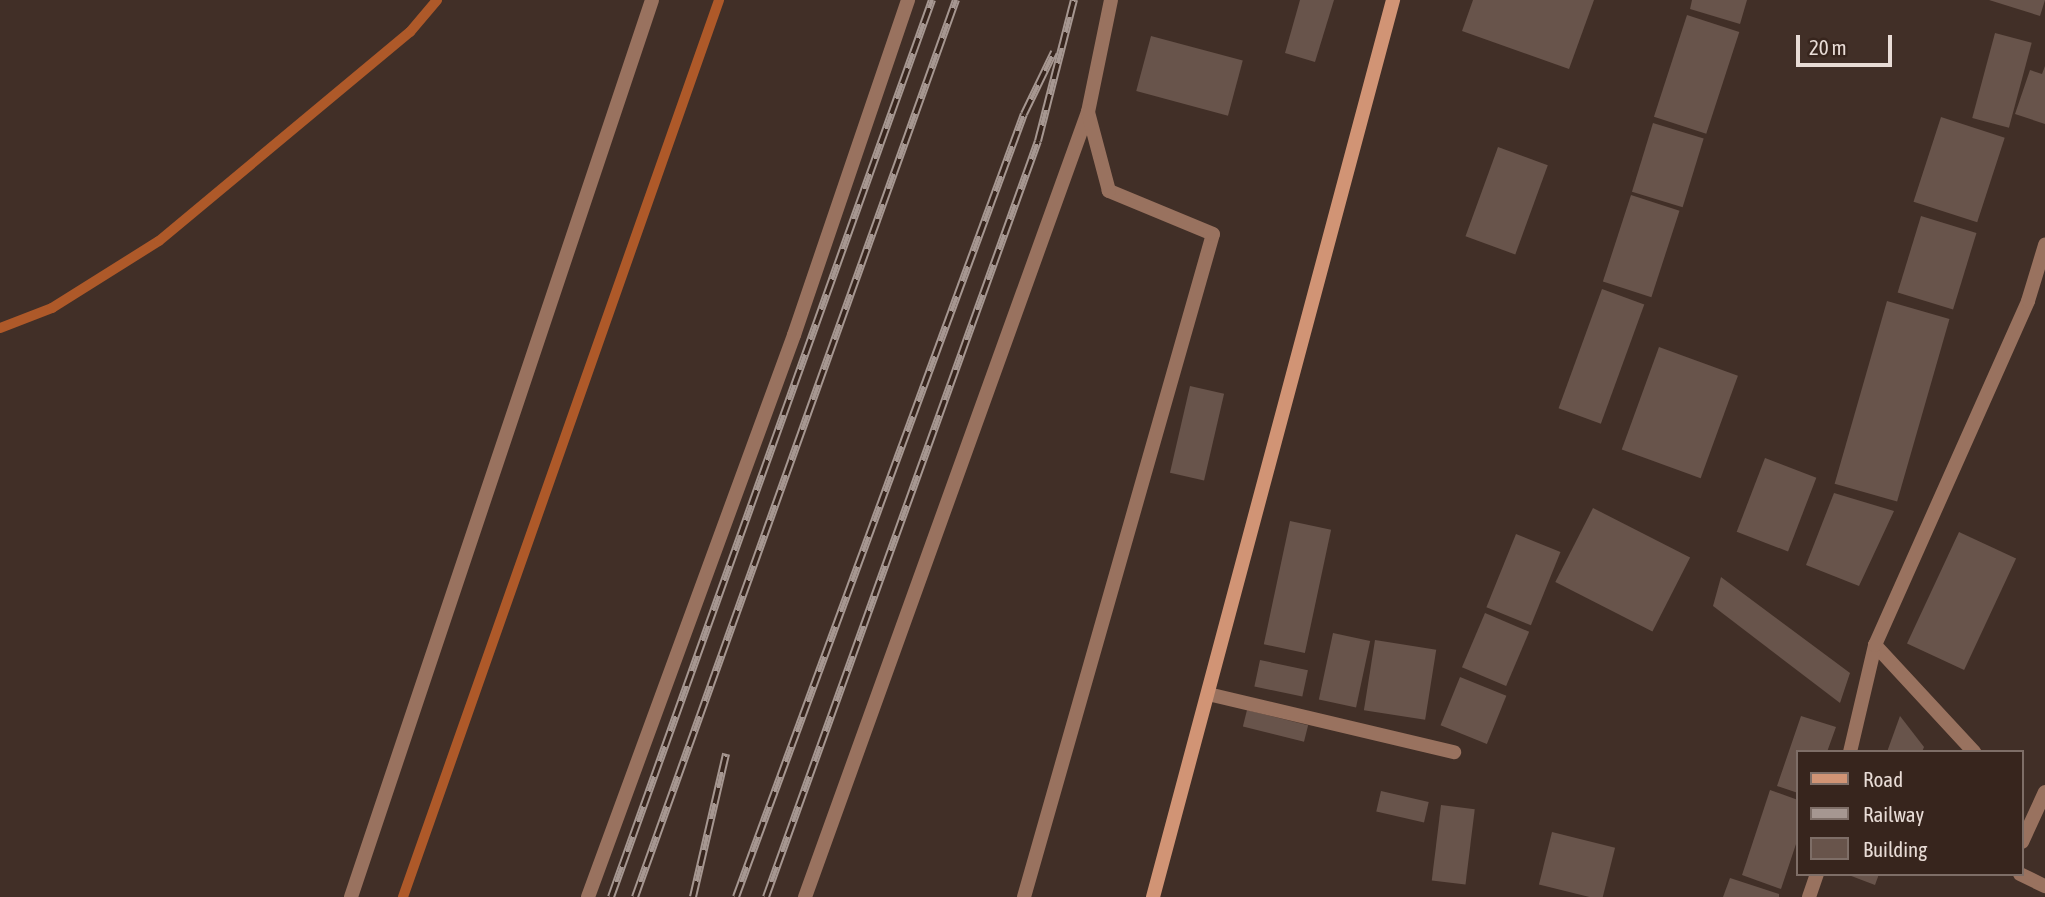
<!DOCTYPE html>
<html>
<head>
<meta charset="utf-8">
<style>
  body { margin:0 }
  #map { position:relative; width:2045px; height:897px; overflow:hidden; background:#412f27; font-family:"Asap Condensed",sans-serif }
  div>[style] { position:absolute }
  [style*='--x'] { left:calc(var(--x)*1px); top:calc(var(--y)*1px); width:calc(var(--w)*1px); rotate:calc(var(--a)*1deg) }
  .stream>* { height:10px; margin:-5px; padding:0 5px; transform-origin:5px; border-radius:5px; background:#ae5929 }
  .building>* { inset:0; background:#68544b; transform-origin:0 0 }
  .service>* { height:14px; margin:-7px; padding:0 7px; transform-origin:7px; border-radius:7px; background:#99725f }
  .minor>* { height:14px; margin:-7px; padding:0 7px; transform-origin:7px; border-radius:7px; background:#99725f }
  .secondary>* { height:14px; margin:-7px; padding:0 7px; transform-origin:7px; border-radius:7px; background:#d19475 }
  .rail>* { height:8px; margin-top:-4px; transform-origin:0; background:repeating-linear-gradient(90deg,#37251d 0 16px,#a69791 0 32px); box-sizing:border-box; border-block:2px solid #a69791 }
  span { translate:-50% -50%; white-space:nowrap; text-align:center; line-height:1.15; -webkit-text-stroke:7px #37251d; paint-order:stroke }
  .legend { position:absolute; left:1796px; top:750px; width:228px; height:126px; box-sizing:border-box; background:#37251d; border:2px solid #7e6e67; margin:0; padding:9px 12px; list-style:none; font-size:21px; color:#e8dcd6 }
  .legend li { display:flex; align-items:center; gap:14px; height:35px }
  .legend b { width:35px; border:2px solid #7e6e67 }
  .scale { position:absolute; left:1796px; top:35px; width:96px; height:32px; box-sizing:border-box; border:4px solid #e8dcd6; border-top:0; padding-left:9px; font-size:21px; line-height:24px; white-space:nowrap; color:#e8dcd6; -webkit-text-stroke:5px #37251d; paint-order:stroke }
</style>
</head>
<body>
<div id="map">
  <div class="stream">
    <div style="--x:0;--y:328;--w:56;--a:-21"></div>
    <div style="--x:52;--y:308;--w:126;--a:-32.1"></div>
    <div style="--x:159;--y:241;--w:327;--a:-39.8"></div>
    <div style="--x:410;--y:32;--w:42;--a:-49.8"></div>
    <div style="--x:403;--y:897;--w:951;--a:-70.59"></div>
  </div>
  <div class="building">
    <div style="clip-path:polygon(1300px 0,1334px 0,1315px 62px,1285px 53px)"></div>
    <div style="clip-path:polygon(1473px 0,1594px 0,1569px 69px,1462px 31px)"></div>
    <div style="clip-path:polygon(1692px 0,1747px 0,1740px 24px,1690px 9px)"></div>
    <div style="clip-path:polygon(1989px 0,2045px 0,2040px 16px)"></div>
    <div style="left:1687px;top:15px;width:55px;height:107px;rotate:18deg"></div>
    <div style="left:1995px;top:33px;width:38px;height:88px;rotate:15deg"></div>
    <div style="left:1151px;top:36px;width:95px;height:57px;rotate:15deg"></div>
    <div style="clip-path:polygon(2045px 66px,2045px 124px,2015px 114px,2030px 70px,2042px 74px)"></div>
    <div style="left:1941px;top:117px;width:67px;height:89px;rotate:18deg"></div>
    <div style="left:1653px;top:123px;width:53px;height:72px;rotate:17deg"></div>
    <div style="left:1498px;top:147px;width:53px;height:95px;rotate:20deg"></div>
    <div style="left:1631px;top:195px;width:51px;height:91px;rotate:18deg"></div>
    <div style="left:1921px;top:216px;width:58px;height:80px;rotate:17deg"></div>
    <div style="left:1602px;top:289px;width:45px;height:127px;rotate:20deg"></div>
    <div style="left:1887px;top:301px;width:65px;height:190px;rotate:16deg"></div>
    <div style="left:1659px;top:347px;width:84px;height:109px;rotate:20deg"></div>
    <div style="left:1190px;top:386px;width:35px;height:89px;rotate:13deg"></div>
    <div style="left:1765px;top:458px;width:55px;height:79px;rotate:21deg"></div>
    <div style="clip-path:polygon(1834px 493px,1894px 511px,1859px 586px,1806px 565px)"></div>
    <div style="left:1593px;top:508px;width:109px;height:83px;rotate:27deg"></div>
    <div style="left:1290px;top:521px;width:42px;height:126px;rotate:12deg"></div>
    <div style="left:1959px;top:532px;width:63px;height:123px;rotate:25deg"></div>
    <div style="left:1516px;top:534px;width:48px;height:79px;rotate:22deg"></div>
    <div style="clip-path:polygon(1721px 577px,1850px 673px,1840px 703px,1713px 606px)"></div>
    <div style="left:1485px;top:613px;width:48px;height:59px;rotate:23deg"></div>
    <div style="left:1333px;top:633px;width:38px;height:68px;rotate:12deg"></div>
    <div style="left:1375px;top:640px;width:62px;height:71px;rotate:9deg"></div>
    <div style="left:1260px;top:660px;width:49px;height:27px;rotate:12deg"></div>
    <div style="left:1460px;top:677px;width:50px;height:52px;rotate:22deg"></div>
    <div style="left:1247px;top:710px;width:63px;height:17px;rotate:14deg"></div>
    <div style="clip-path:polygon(1801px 716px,1836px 727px,1827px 752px,1798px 752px,1798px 793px,1777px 786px)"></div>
    <div style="clip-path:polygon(1900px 716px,1924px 747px,1922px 752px,1887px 752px)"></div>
    <div style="clip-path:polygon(1770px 790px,1798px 800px,1798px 838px,1781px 889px,1742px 875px)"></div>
    <div style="left:1381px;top:791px;width:49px;height:21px;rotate:13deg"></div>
    <div style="left:1441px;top:805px;width:34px;height:76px;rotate:7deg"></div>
    <div style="left:1552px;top:832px;width:65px;height:54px;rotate:14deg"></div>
    <div style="clip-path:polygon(1846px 874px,1879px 874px,1875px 885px)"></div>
    <div style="clip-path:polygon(1730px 878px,1779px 894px,1779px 897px,1723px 897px)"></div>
  </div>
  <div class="service">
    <div style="--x:588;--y:897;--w:599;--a:-69.87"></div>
    <div style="--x:794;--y:335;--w:354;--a:-71.2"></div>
    <div style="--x:805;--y:897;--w:834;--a:-70.18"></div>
    <div style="--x:1088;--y:112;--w:114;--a:-78.4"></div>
    <div style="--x:1024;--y:897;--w:689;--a:-74.09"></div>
    <div style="--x:1213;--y:234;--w:113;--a:-157.5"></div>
    <div style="--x:1109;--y:191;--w:82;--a:-104.9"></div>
  </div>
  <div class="minor">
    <div style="--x:1875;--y:645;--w:146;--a:47.2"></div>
    <div style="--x:1208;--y:694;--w:253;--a:13.3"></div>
    <div style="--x:1850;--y:752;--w:110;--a:-76.8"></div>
    <div style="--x:1875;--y:645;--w:376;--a:-66"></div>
    <div style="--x:2028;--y:301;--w:59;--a:-73.1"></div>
    <div style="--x:2022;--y:842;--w:55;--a:-65.3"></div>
    <div style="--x:2020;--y:874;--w:28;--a:26"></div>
    <div style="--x:351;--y:897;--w:946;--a:-71.45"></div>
    <div style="--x:1809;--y:897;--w:24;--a:-71"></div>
  </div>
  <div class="secondary">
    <div style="--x:1153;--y:897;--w:929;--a:-75.02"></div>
  </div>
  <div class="rail">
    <div style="--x:611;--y:897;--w:953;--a:-70.31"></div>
    <div style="--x:635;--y:897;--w:953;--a:-70.31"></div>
    <div style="--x:693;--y:897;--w:147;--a:-77"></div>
    <div style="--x:736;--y:897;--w:834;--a:-69.81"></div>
    <div style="--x:1024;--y:114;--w:69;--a:-64.2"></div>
    <div style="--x:766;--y:897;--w:803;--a:-70.21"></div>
    <div style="--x:1038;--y:141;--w:146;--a:-75.7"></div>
  </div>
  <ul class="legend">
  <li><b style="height:9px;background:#d19475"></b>Road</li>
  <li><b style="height:9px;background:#a69791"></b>Railway</li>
  <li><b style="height:19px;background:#68544b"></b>Building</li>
  </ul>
  <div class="scale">20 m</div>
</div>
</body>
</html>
